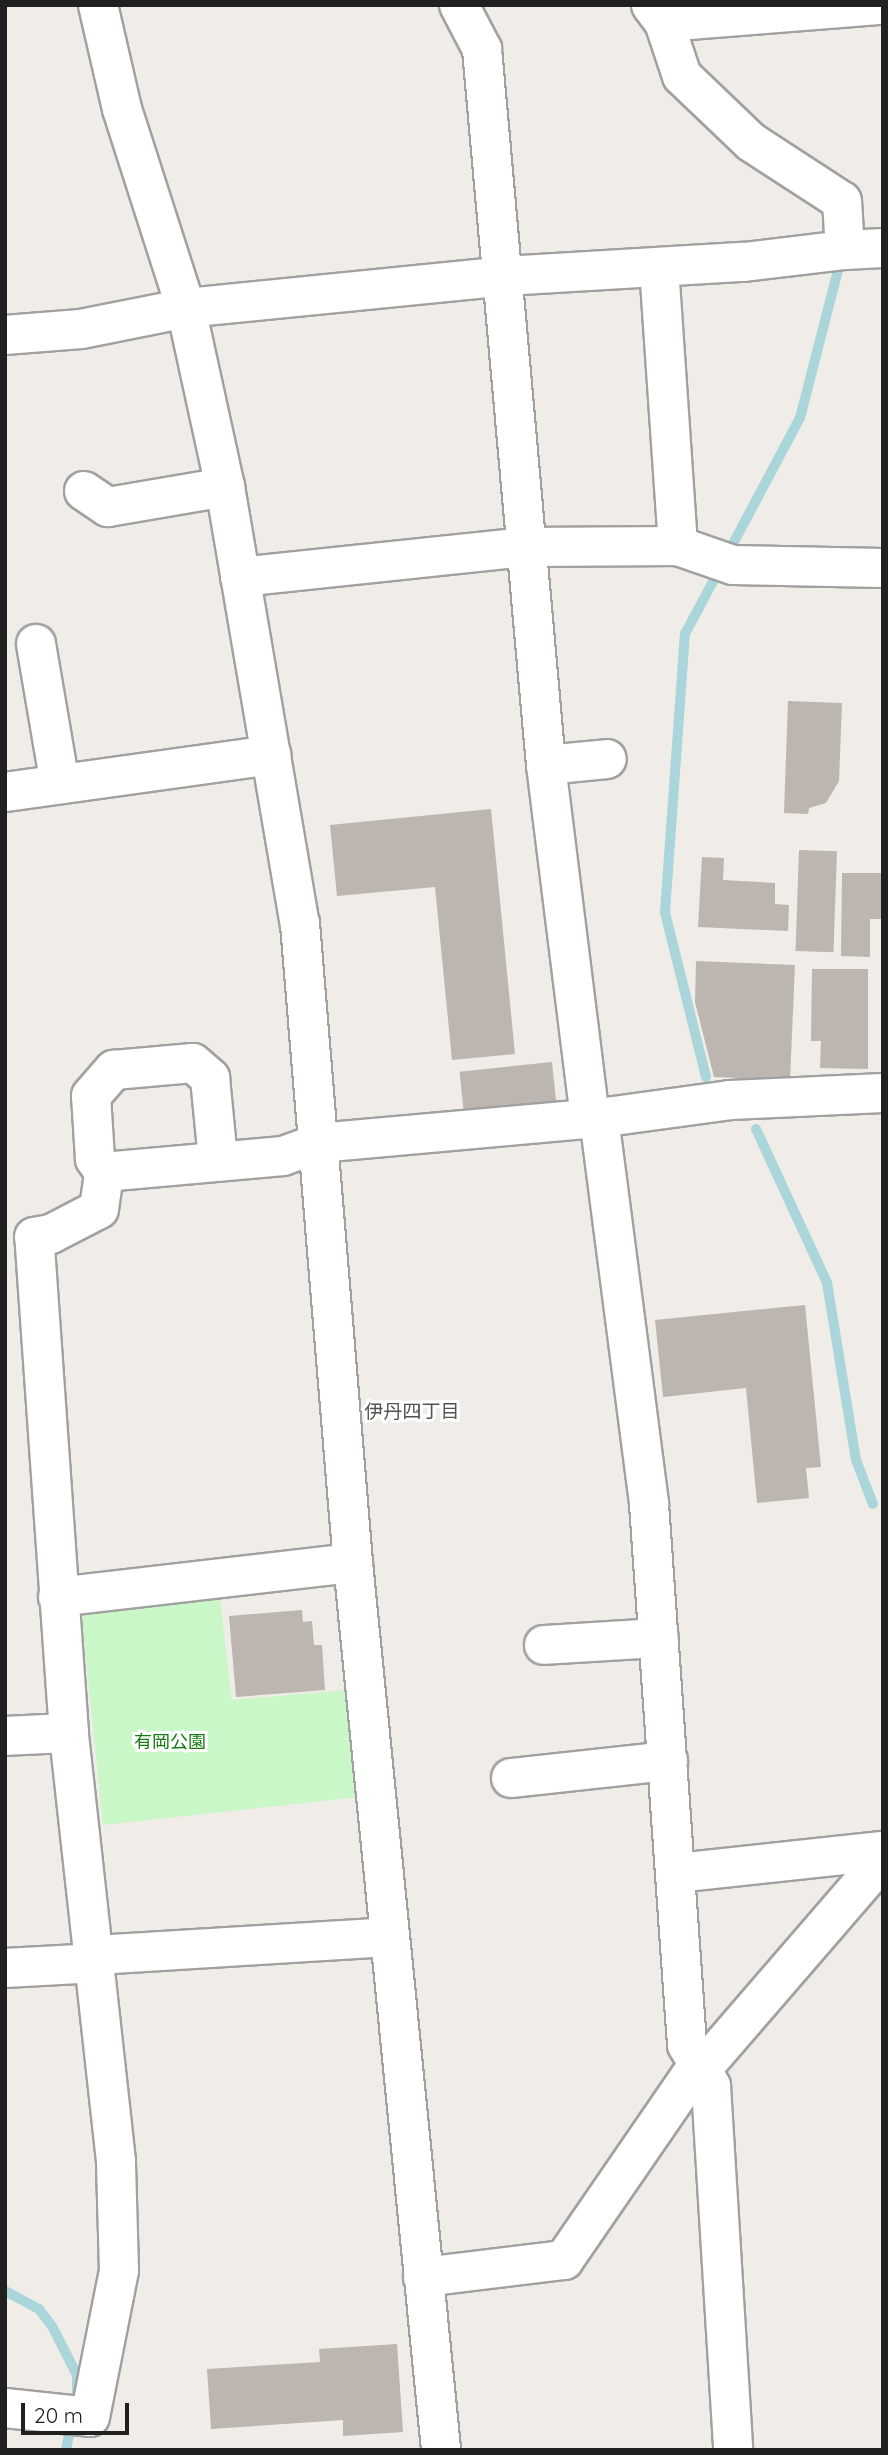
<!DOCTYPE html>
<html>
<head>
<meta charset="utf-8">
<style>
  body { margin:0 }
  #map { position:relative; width:888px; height:2455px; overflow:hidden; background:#f0ece7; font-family:Quicksand,"Noto Sans JP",sans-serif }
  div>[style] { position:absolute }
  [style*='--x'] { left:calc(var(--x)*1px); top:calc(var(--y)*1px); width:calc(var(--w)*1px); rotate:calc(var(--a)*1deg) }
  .park>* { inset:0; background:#c9f7c8 }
  .stream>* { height:10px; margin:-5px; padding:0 5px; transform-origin:5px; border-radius:5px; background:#aad6db }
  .building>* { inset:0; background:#bdb5b0; transform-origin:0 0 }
  .roads { filter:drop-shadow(2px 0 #a1a1a1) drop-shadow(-2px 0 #a1a1a1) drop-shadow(0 2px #a1a1a1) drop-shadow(0 -2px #a1a1a1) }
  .minor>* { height:38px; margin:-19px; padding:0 19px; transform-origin:19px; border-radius:19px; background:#fff }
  span { translate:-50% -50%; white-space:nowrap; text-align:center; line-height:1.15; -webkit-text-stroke:6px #fff; paint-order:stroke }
  .park-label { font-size:18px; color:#167a12 }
  .neighbourhood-label { font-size:19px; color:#535353 }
  .frame { position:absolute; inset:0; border:7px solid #202020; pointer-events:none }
  .scale { position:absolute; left:21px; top:2403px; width:108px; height:32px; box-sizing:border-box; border:4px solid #202020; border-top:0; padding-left:9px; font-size:21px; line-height:24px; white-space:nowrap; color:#202020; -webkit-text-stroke:5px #fff; paint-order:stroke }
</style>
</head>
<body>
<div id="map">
  <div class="park">
    <div style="clip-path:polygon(219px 1591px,232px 1700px,347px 1690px,359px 1797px,103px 1825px,82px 1619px,92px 1606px)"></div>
  </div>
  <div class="stream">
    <div style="--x:706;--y:1077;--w:170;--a:-104"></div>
    <div style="--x:665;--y:912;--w:279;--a:-85.9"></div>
    <div style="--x:685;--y:634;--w:245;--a:-62"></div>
    <div style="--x:800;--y:418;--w:157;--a:-75.6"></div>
    <div style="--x:756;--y:1129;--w:170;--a:65.2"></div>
    <div style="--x:827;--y:1283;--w:179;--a:80.7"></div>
    <div style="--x:856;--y:1460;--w:47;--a:68.9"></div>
    <div style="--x:5;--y:2291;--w:38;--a:28"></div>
    <div style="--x:39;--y:2309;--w:21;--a:53"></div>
    <div style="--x:52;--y:2326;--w:55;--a:63"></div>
    <div style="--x:77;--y:2375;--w:18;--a:90"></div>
    <div style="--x:66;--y:2450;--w:21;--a:-79"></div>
  </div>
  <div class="building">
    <div style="clip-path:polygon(788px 701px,842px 703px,839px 781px,826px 803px,809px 808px,808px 814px,784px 813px)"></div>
    <div style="clip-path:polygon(491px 809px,515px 1054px,452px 1060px,435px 887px,337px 896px,330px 825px)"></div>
    <div style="left:799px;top:850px;width:38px;height:101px;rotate:2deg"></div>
    <div style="clip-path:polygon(702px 857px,724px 858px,723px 880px,775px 883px,775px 904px,789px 905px,788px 931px,698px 927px)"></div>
    <div style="clip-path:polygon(842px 873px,883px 873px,883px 919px,870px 919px,870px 957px,841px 956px)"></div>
    <div style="clip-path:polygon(696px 961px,795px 965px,790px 1080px,714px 1077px,695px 1002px)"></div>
    <div style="clip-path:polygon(812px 969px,868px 969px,868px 1069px,820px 1068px,821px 1041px,811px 1041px)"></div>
    <div style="left:552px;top:1062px;width:41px;height:93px;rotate:84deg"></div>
    <div style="clip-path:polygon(805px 1305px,821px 1467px,806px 1468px,809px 1498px,757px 1503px,746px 1388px,663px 1397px,655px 1320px)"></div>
    <div style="clip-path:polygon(302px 1610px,303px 1622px,312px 1621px,314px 1645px,322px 1645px,325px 1690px,236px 1697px,229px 1616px)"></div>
    <div style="clip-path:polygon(397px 2344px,403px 2432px,343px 2436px,343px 2420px,211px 2429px,207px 2369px,320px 2362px,319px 2349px)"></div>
  </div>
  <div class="roads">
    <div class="minor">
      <div style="--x:98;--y:5;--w:107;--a:77"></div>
      <div style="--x:122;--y:109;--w:209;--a:72.2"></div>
      <div style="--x:186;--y:308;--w:183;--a:77.7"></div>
      <div style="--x:225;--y:487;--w:443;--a:80.3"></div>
      <div style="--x:300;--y:924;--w:641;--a:85.26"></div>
      <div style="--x:353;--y:1563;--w:891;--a:84.33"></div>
      <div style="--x:459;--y:5;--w:50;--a:62.4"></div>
      <div style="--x:482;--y:49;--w:719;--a:84.89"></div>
      <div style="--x:546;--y:765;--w:356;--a:82.9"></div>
      <div style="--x:651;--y:5;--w:21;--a:53"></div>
      <div style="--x:664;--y:22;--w:57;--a:71.6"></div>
      <div style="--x:682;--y:76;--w:95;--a:43.7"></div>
      <div style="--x:751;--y:142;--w:108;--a:33"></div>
      <div style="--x:842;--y:201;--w:49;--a:86.5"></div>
      <div style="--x:845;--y:250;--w:38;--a:-3"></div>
      <div style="--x:664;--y:22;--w:215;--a:-4.5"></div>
      <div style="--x:659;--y:267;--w:280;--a:86.1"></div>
      <div style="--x:5;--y:335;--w:76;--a:-4.5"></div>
      <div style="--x:81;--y:329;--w:107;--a:-11.3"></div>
      <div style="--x:186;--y:308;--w:321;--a:-5.7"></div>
      <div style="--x:505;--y:276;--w:239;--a:-3.4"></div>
      <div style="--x:744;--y:262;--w:102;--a:-6.8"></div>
      <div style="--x:84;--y:491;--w:29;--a:34"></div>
      <div style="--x:108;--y:507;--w:119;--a:-9.7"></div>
      <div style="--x:240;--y:577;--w:288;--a:-6"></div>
      <div style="--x:526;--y:547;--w:152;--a:-0.4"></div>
      <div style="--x:678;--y:546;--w:58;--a:19.1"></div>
      <div style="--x:733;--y:565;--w:150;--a:1.1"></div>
      <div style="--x:36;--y:644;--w:142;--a:80.3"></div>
      <div style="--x:546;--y:765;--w:61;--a:-5.6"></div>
      <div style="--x:5;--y:792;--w:269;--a:-7.9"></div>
      <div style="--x:599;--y:1118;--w:389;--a:82.6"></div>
      <div style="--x:649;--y:1504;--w:542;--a:85.98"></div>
      <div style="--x:687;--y:2045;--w:48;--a:59.7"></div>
      <div style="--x:711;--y:2086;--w:365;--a:86.5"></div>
      <div style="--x:104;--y:1172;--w:16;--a:-125"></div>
      <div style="--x:95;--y:1159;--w:63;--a:-93.6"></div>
      <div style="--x:91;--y:1096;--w:35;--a:-49"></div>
      <div style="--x:114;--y:1070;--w:79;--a:-5.1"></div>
      <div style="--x:193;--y:1063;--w:23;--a:41"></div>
      <div style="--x:210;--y:1078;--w:81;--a:84.4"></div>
      <div style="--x:58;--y:1597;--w:297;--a:-6.6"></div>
      <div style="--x:544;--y:1645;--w:115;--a:-3.5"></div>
      <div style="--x:5;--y:1736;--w:64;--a:-2.7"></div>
      <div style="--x:511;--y:1778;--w:158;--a:-6.2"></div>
      <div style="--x:676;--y:1873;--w:208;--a:-6.1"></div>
      <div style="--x:96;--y:1955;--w:293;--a:-3.5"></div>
      <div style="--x:5;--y:1968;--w:92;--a:-3.1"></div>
      <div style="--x:423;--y:2277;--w:142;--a:-6.9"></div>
      <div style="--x:564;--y:2260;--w:221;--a:-55.5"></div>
      <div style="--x:689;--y:2078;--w:14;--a:-34"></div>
      <div style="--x:701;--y:2070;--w:279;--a:-49.2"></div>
      <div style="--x:5;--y:2408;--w:85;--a:6"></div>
      <div style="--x:90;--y:2417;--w:149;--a:-78.8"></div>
      <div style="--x:119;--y:2271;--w:110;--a:-91.6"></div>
      <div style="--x:116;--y:2161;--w:431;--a:-96.3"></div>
      <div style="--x:69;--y:1733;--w:497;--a:-94"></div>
      <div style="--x:34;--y:1237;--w:17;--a:-10"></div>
      <div style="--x:51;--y:1234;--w:54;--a:-27.5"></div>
      <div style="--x:99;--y:1209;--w:37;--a:-82"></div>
      <div style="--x:104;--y:1172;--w:180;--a:-5.1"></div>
      <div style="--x:283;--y:1156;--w:37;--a:-20"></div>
      <div style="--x:318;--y:1143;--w:282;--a:-5.1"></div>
      <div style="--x:599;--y:1118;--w:132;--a:-7.8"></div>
      <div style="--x:730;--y:1100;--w:153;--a:-2.6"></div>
    </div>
  </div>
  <div class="park-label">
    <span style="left:170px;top:1742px">有岡公園</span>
  </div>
  <div class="neighbourhood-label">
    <span style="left:412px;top:1412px">伊丹四丁目</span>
  </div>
  <div class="frame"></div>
  <div class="scale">20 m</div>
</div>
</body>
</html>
